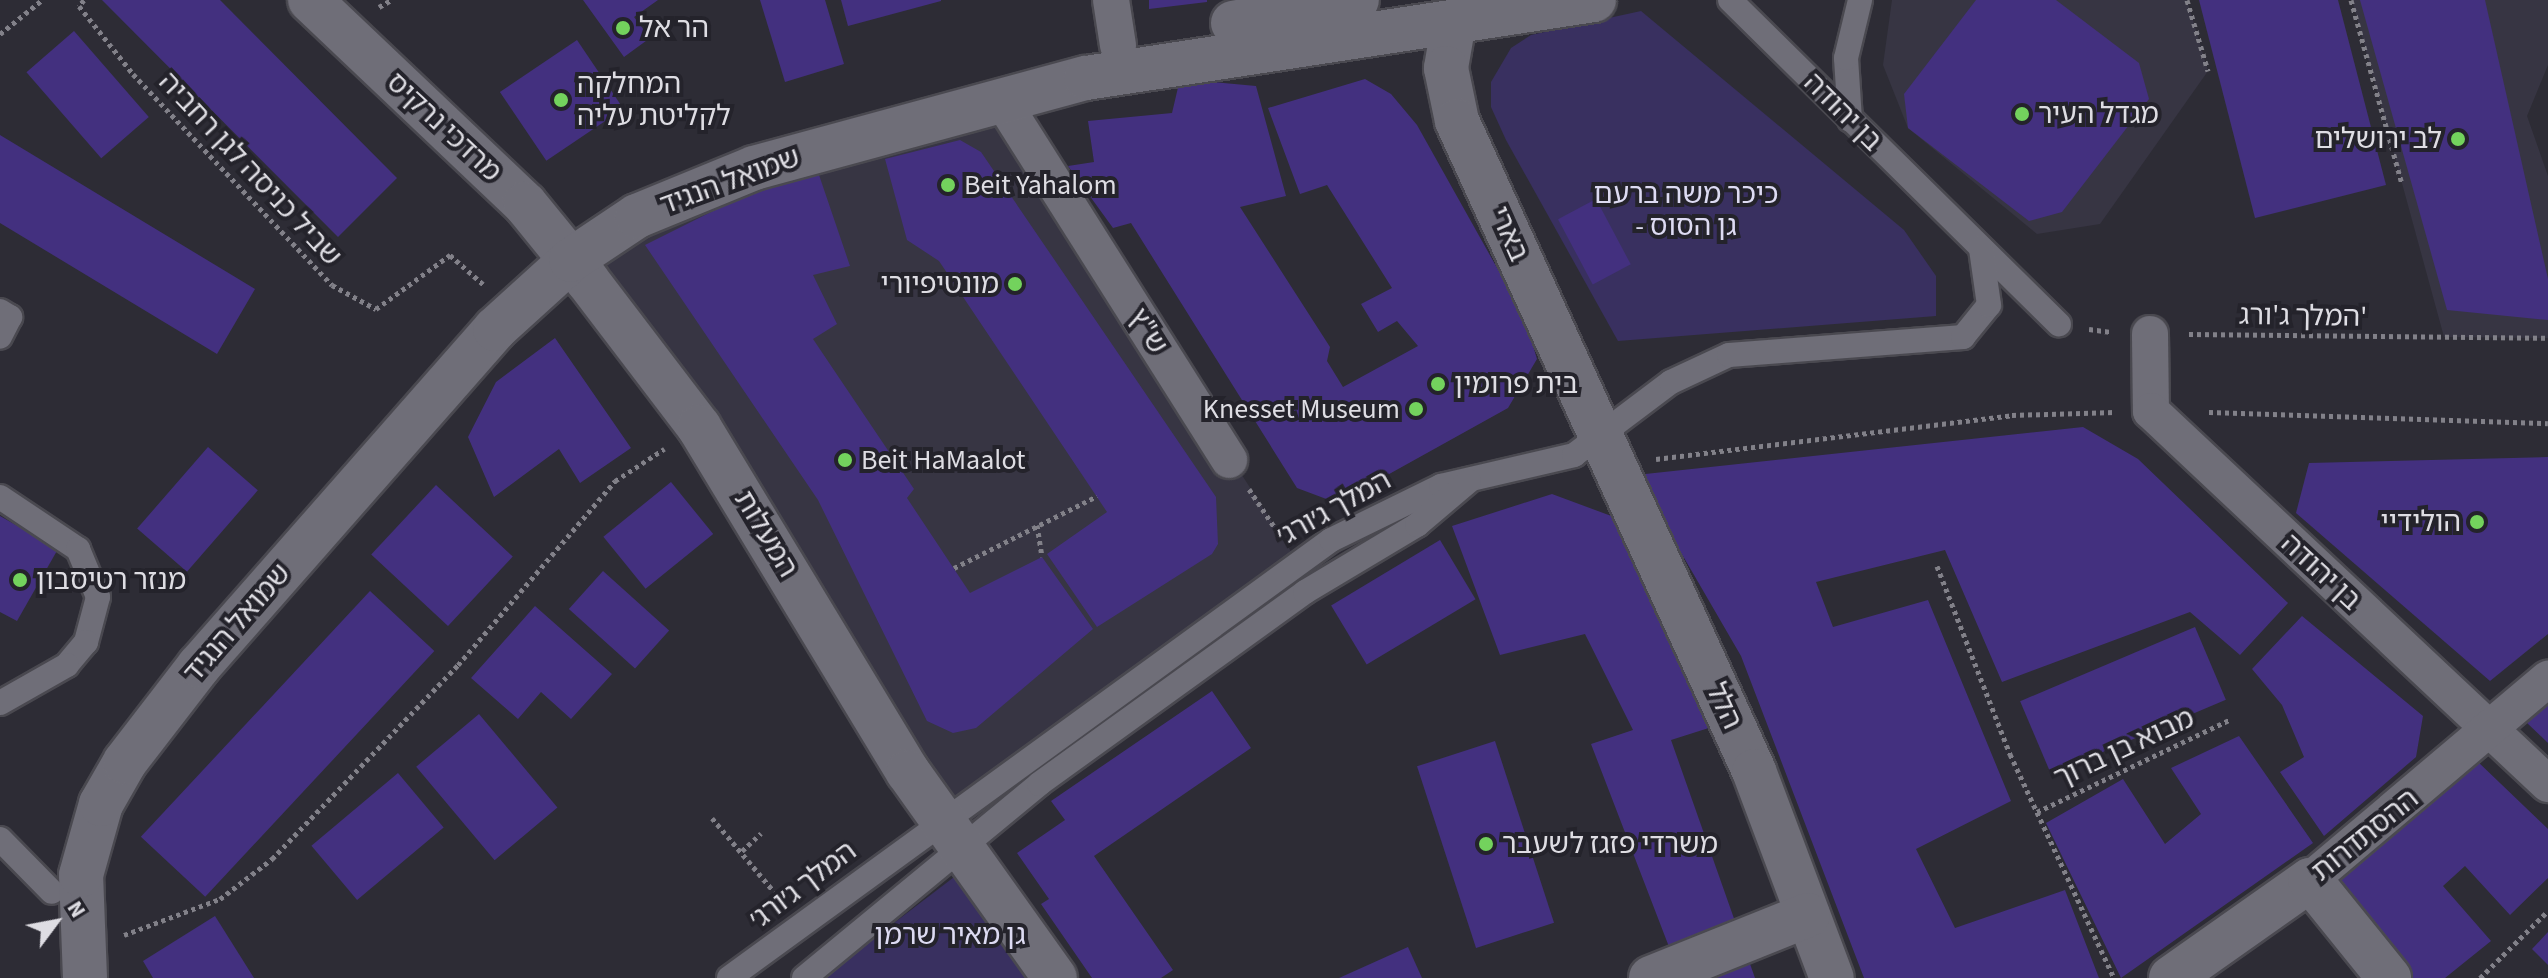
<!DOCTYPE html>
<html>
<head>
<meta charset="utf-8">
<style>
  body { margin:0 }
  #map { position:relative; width:2548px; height:978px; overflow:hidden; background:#2d2c35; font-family:"Source Sans 3","Noto Sans Hebrew",sans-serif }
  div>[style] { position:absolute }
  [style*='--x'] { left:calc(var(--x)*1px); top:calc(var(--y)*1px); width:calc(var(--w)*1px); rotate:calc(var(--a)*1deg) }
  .built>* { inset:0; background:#373543 }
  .green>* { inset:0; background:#393060 }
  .building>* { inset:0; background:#43307f; transform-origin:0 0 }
  .path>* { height:5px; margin-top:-2.5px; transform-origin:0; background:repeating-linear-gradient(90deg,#828189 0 4px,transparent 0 8px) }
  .roads { filter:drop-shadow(2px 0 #4a4950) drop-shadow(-2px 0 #4a4950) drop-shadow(0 2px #4a4950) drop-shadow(0 -2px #4a4950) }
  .service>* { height:24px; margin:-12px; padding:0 12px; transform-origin:12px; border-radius:12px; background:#6f6e78 }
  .pedestrian>* { height:36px; margin:-18px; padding:0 18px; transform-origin:18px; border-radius:18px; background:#6f6e78 }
  .minor>* { height:44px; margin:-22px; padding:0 22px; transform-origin:22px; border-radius:22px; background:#6f6e78 }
  .tertiary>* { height:44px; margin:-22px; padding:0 22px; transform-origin:22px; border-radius:22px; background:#6f6e78 }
  .dots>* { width:22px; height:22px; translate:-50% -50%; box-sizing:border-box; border:4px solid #24232b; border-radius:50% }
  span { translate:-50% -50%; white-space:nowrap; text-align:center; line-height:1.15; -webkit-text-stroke:8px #24232b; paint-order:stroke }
  .poi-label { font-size:28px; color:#dedde3 }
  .left { translate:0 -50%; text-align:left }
  .right { translate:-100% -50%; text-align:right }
  .street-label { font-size:28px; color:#dedde3 }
  .park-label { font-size:28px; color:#dddbf2 }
  .north { position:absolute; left:16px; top:882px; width:80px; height:80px; -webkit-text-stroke:6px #24232b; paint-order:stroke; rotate:58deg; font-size:22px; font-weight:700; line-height:32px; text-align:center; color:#dedde3 }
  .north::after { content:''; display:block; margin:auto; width:28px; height:36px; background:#dedde3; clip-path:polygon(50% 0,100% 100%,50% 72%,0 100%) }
</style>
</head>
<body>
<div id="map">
  <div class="built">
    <div style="clip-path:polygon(1892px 0,2187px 0,2208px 71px,2100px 224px,2037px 234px,1908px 128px,1883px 65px)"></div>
    <div style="clip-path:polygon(2352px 0,2548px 0,2548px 65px,2527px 116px,2548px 176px,2548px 338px,2444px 337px)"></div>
    <div style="clip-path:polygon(1001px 99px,1297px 561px,941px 821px,571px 260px)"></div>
  </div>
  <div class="green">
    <div style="clip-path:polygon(1641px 11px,1904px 230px,1936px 276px,1936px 316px,1618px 341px,1506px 140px,1491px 107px,1491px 82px,1511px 48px,1531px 35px)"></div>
    <div style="clip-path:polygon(958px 874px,1036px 978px,822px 978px)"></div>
  </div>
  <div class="building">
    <div style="clip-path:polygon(102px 0,220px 0,397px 178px,338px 237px)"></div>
    <div style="clip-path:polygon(583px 0,658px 0,634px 17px,650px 38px,624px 57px)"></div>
    <div style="clip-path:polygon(760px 0,825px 0,844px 64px,785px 82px)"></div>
    <div style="clip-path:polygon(841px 0,941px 0,941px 1px,848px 26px)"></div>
    <div style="clip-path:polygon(1149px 0,1207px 0,1207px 2px,1149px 9px)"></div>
    <div style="clip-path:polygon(1976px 0,2056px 0,2139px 63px,2149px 99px,2062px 212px,2029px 221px,1908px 128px,1904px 94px)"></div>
    <div style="clip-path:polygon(2199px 0,2338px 0,2386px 185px,2255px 218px)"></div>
    <div style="clip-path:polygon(2360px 0,2485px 0,2548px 279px,2548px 320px,2447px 310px)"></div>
    <div style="left:74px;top:31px;width:114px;height:63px;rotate:49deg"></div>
    <div style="left:577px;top:40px;width:83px;height:93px;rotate:56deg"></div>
    <div style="clip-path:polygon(1180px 79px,1256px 86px,1286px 196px,1240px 207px,1330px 347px,1327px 361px,1343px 387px,1418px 346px,1397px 321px,1378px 332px,1361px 304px,1392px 288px,1327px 185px,1300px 194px,1268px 108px,1365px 79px,1391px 94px,1417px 125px,1524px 316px,1537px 359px,1508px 408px,1337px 503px,1297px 488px,1131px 223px,1113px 228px,1068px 166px,1094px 162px,1088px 121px,1172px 113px)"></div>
    <div style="clip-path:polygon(0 135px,255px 289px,217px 354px,0 223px)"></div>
    <div style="clip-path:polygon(960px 140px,981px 152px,1216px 497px,1218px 544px,1212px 554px,1097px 627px,1047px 554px,1107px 512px,939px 261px,907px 240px,885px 159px)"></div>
    <div style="clip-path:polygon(818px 172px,850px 266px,813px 275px,837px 324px,813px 339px,914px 489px,907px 498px,970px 593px,1042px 557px,1093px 629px,976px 728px,953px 733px,927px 721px,818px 500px,645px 245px,739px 198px)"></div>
    <div style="left:1596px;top:199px;width:74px;height:43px;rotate:62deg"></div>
    <div style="clip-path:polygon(555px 338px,631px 448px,580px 483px,559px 449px,494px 497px,468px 437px,496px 382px)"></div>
    <div style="clip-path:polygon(2083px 427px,2138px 459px,2288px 603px,2240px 655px,2190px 612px,2002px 682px,1945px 550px,1816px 582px,1833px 627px,1928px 600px,2011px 801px,1916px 849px,1955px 928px,2065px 890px,2099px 978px,1864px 978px,1741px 656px,1636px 475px)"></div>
    <div style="left:208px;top:447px;width:66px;height:108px;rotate:41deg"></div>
    <div style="clip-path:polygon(2548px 457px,2548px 634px,2490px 681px,2296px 513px,2309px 463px)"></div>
    <div style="left:671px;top:482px;width:67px;height:87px;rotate:51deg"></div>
    <div style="left:436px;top:485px;width:105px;height:95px;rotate:43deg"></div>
    <div style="clip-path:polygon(1552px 494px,1614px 517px,1715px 726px,1671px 740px,1755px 978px,1681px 978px,1591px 744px,1633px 730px,1585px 634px,1500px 655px,1452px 526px)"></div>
    <div style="clip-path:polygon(0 516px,58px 549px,17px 621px,0 612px)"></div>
    <div style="left:1440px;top:540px;width:69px;height:127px;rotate:59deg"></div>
    <div style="left:603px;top:571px;width:89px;height:51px;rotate:42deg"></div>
    <div style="left:370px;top:591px;width:88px;height:336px;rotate:43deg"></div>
    <div style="clip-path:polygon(535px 606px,612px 674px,571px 719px,541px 692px,518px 719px,471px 678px)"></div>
    <div style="clip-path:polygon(2302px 616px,2423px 716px,2416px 757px,2324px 836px,2280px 772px,2304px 757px,2282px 705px,2252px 669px)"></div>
    <div style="left:2195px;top:627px;width:79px;height:190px;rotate:67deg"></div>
    <div style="clip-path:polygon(1212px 691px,1251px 748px,1094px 856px,1173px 970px,1161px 978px,1092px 978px,1041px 904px,1049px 899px,1017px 853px,1065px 820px,1051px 801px)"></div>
    <div style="clip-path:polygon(2548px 699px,2548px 743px,2525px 721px)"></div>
    <div style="left:479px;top:714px;width:122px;height:82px;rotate:50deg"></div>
    <div style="clip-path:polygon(2239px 736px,2313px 843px,2121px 978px,2046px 823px,2123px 779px,2165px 844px,2201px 814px,2171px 768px)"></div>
    <div style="left:1495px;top:741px;width:191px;height:82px;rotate:72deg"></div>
    <div style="clip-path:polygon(2476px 760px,2548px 829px,2548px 878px,2510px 915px,2465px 866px,2443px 886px,2491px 941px,2445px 978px,2412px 978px,2336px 884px)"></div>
    <div style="left:398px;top:773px;width:71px;height:113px;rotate:50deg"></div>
    <div style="clip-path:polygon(215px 916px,254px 978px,153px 978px,143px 961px)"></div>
    <div style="clip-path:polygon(2548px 932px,2548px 965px,2532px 949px)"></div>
    <div style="clip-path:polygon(1408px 947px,1422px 978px,1339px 978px)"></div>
  </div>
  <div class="path">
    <div style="--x:84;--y:0;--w:8;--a:130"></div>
    <div style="--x:79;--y:6;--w:87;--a:51.5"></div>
    <div style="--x:133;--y:74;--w:290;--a:46.7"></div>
    <div style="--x:332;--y:285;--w:50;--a:28.6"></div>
    <div style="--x:376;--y:309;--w:92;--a:-36.1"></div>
    <div style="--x:450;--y:255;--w:44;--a:41.3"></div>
    <div style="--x:2187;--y:0;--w:74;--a:73.5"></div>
    <div style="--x:2351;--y:0;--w:191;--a:74.5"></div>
    <div style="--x:379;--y:7;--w:14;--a:-30"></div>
    <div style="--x:0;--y:34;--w:54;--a:-39"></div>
    <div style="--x:2089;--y:329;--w:22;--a:8"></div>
    <div style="--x:2189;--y:334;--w:359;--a:0.6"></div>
    <div style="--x:2209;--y:412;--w:339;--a:1.9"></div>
    <div style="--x:1656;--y:459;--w:359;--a:-7"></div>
    <div style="--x:2012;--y:415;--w:103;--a:-1.7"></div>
    <div style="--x:1249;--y:489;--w:58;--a:56.3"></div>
    <div style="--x:1037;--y:525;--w:32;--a:81"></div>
    <div style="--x:1937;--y:566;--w:202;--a:68.8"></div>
    <div style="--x:2010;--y:754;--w:247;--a:65.1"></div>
    <div style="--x:954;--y:568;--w:160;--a:-26.7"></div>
    <div style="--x:2037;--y:812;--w:213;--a:-25.6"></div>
    <div style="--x:712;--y:818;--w:109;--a:49.9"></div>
    <div style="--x:742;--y:851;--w:26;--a:-43"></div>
    <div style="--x:124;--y:935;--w:103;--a:-20.6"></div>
    <div style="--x:220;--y:899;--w:66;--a:-37.6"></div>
    <div style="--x:272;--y:859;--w:269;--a:-46.2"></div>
    <div style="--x:458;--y:665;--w:242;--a:-49.5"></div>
    <div style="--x:615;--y:481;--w:59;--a:-33.1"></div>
    <div style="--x:2480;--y:978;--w:95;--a:-44.6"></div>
  </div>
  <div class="roads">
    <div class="service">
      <div style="--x:1730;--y:0;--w:462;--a:44.6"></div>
      <div style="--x:1850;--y:120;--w:62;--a:-93.7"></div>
      <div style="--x:1846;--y:58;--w:60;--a:-76.4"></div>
      <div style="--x:0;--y:311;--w:12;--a:31"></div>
      <div style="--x:10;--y:317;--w:22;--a:117"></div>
      <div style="--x:0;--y:497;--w:94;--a:33.7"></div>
      <div style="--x:78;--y:549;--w:52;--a:67.4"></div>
      <div style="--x:98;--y:597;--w:47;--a:104.9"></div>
      <div style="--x:86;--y:642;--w:30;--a:130"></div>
      <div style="--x:67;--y:665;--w:77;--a:150.4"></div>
      <div style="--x:0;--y:839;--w:74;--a:45.5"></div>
      <div style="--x:729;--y:978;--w:744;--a:-36.04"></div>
      <div style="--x:1331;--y:540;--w:123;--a:-26.1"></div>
      <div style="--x:1441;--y:486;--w:137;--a:-13.1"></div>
      <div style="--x:1574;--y:455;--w:121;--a:-37"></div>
      <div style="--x:1671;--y:382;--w:64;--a:-25"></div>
      <div style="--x:1729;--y:355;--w:235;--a:-4.4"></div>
      <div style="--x:1963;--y:337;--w:41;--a:-50.9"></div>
      <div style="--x:1989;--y:305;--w:57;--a:-98.1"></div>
      <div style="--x:804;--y:978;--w:305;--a:-39.5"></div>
      <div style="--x:1039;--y:784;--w:328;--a:-35.8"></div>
      <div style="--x:1305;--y:592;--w:131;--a:-30.9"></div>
      <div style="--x:1417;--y:525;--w:68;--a:-40.2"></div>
    </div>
    <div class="pedestrian">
      <div style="--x:1111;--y:0;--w:46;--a:81.2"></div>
      <div style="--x:1001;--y:99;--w:427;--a:57.7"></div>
      <div style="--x:2150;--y:334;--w:77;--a:89.3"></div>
      <div style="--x:2151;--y:411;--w:545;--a:43.21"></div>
      <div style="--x:2310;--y:880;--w:312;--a:-40.2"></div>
    </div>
    <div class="minor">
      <div style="--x:310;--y:0;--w:296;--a:43.5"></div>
      <div style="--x:525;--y:204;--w:98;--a:50.8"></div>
      <div style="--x:587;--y:280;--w:185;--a:52.7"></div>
      <div style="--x:699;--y:427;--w:403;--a:58.8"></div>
      <div style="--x:908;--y:772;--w:253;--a:54.5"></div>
      <div style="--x:1454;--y:22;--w:47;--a:99.9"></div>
      <div style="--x:1446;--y:68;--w:54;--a:78.3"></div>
      <div style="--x:1457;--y:121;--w:715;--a:65.44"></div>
      <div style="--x:1754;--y:771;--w:221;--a:69.4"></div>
      <div style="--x:1651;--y:978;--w:169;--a:-21.9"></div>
      <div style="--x:2171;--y:978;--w:170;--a:-35.2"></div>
      <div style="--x:2310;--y:880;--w:126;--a:51.1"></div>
    </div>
    <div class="tertiary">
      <div style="--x:1233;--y:23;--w:126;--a:-10.5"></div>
      <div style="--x:85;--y:978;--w:103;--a:-92.2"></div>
      <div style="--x:81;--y:875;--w:74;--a:-74.3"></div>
      <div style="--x:101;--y:804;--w:48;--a:-60.3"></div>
      <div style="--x:125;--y:762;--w:121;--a:-52.4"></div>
      <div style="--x:199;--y:666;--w:449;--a:-48.7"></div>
      <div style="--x:495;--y:329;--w:103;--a:-42.2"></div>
      <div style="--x:571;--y:260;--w:79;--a:-33.7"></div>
      <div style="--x:637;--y:216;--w:126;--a:-22.3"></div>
      <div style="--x:754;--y:168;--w:344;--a:-15.2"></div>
      <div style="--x:1086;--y:78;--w:514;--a:-8.73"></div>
    </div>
  </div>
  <div class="dots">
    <div style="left:623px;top:28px;background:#73d25d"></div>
    <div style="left:561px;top:100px;background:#73d25d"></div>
    <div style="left:2022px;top:114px;background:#73d25d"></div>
    <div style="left:2458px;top:139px;background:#73d25d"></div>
    <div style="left:948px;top:185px;background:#73d25d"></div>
    <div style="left:1015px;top:284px;background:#73d25d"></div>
    <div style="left:1438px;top:384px;background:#73d25d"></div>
    <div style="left:1416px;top:409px;background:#73d25d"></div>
    <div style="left:845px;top:460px;background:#73d25d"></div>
    <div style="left:2477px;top:522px;background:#73d25d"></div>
    <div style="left:20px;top:580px;background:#73d25d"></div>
    <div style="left:1486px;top:844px;background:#73d25d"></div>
  </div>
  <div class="poi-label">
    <span class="left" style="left:639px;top:28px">הר אל</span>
    <span class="left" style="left:577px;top:100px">המחלקה<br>לקליטת עליה</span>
    <span class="left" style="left:2038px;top:114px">מגדל העיר</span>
    <span class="right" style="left:2442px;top:139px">לב ירושלים</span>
    <span class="left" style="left:964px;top:185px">Beit Yahalom</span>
    <span class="right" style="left:999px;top:284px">מונטיפיורי</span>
    <span class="left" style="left:1454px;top:384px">בית פרומין</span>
    <span class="right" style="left:1400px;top:409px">Knesset Museum</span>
    <span class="left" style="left:861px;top:460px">Beit HaMaalot</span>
    <span class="right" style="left:2461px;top:522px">הולידיי</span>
    <span class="left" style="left:36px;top:580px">מנזר רטיסבון</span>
    <span class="left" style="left:1502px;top:844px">משרדי פזגז לשעבר</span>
  </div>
  <div class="street-label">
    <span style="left:1843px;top:112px;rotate:45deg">בן יהודה</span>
    <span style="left:444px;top:127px;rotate:43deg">מרדכי נרקיס</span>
    <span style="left:250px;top:169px;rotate:47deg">שביל כניסה לגן רחביה</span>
    <span style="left:730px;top:181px;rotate:-20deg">שמואל הנגיד</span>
    <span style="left:1509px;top:234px;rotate:66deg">בארי</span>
    <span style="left:2303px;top:316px;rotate:1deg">המלך ג'ורג'</span>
    <span style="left:1148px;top:331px;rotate:58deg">ש"ץ</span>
    <span style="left:1334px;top:508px;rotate:-29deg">המלך ג׳ורג׳</span>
    <span style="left:766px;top:534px;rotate:59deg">המעלות</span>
    <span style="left:2321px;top:572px;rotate:43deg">בן יהודה</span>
    <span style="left:237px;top:623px;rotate:-49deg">שמואל הנגיד</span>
    <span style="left:1724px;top:706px;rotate:65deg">הלל</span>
    <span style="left:2124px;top:748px;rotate:-25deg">מבוא בן ברוך</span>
    <span style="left:2365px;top:835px;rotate:-39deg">ההסתדרות</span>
    <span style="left:803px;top:885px;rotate:-37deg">המלך ג׳ורג׳</span>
  </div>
  <div class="park-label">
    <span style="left:1686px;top:210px">כיכר משה ברעם<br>- גן הסוס</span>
    <span style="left:950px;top:935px">גן מאיר שרמן</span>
  </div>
  <div class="north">N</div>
</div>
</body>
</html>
